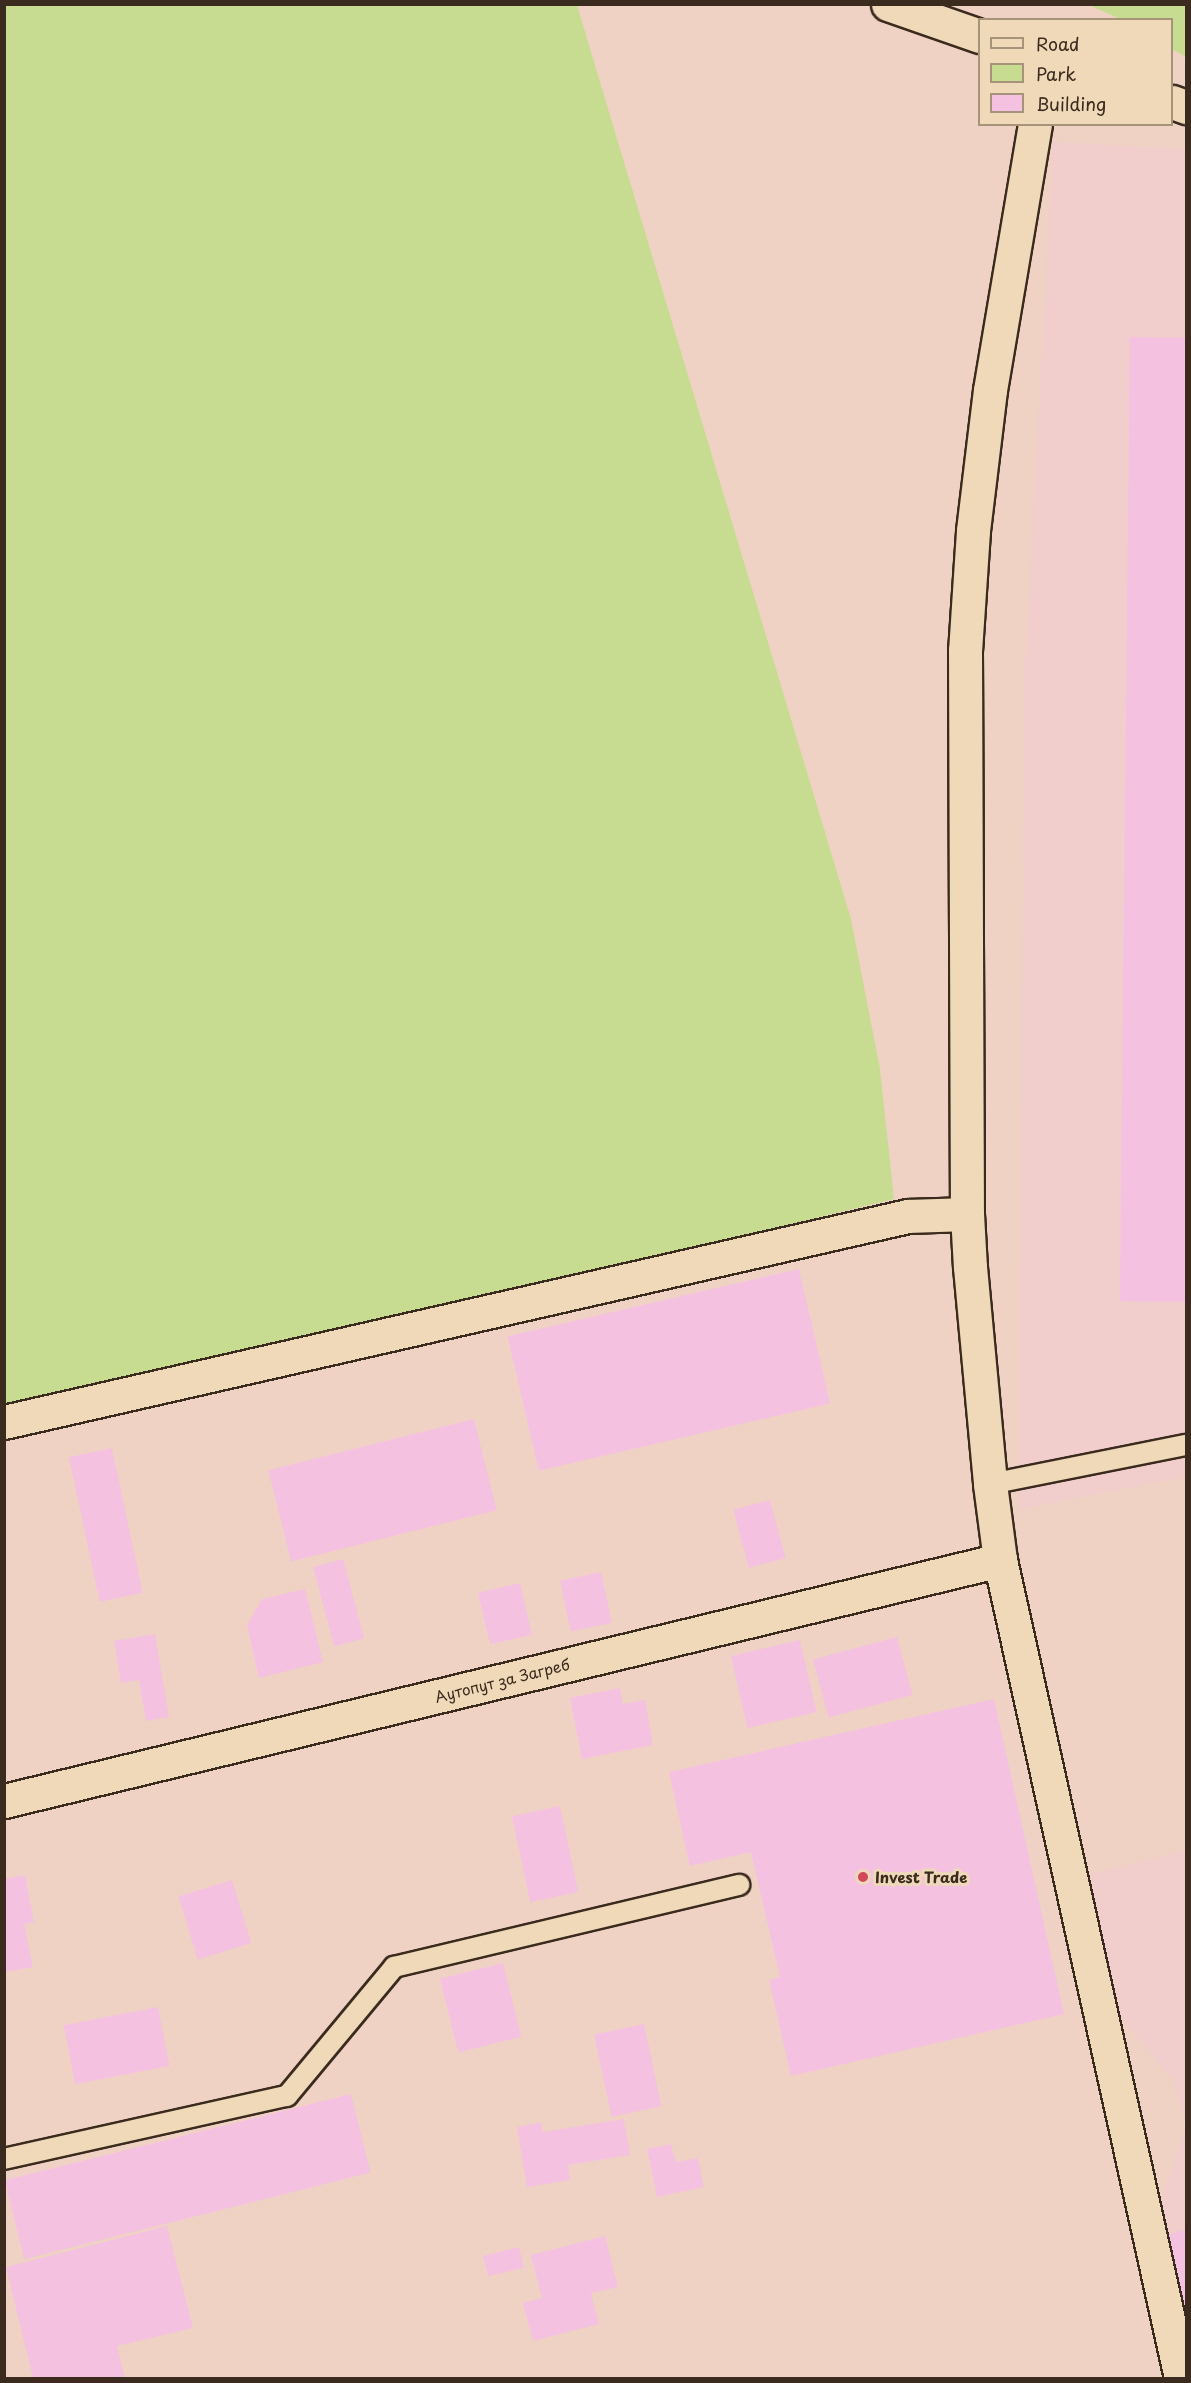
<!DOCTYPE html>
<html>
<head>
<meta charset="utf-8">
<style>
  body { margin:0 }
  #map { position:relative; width:1191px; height:2383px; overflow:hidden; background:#f0d2c4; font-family:"Playpen Sans",sans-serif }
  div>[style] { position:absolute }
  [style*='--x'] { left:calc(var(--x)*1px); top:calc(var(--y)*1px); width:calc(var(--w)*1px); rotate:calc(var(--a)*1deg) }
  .built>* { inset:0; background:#f1cdcc }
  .green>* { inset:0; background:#c8dc91 }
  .building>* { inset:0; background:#f4c1e0; transform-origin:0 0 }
  .roads { filter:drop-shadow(2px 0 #3b2a1e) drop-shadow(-2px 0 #3b2a1e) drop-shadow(0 2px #3b2a1e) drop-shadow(0 -2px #3b2a1e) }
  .lane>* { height:20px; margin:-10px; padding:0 10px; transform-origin:10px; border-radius:10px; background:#efd9b8 }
  .street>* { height:33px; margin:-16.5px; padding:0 16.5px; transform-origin:16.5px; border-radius:16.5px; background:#efd9b8 }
  .dots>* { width:16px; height:16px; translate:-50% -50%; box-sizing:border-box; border:3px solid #efd9b8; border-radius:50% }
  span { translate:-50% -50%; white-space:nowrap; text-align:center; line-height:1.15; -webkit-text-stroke:6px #efd9b8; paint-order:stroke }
  .street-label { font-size:15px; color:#3b2a1e }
  .poi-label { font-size:15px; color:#3b2a1e; font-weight:700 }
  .left { translate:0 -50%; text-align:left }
  .frame { position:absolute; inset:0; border:6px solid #3b2a1e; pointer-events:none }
  .legend { position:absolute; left:978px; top:18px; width:195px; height:108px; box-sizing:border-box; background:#efd9b8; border:2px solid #a7937a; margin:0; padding:8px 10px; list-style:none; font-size:18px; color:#3b2a1e }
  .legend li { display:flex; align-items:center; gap:12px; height:30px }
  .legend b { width:30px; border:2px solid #a7937a }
</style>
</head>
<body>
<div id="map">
  <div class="built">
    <div style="clip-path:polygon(1053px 142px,1186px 149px,1186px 1477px,1019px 1509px,1024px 684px)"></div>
    <div style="clip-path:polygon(1186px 1851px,1186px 2126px,1173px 2080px,1108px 2001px,1081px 1876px)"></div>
    <div style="clip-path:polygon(1186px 2127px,1186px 2357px,1155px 2215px)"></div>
  </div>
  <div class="green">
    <div style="clip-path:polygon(4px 5px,577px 5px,851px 919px,880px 1069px,894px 1199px,5px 1415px)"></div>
    <div style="clip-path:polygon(1089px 5px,1186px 5px,1186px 57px,1172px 49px,1172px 20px,1120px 19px)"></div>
  </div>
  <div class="building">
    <div style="clip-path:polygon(1130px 337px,1186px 338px,1186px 1302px,1120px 1301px)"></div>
    <div style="left:799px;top:1269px;width:138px;height:299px;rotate:77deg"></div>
    <div style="left:474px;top:1419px;width:94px;height:212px;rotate:76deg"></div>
    <div style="left:112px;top:1448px;width:148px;height:44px;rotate:78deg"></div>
    <div style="left:770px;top:1500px;width:60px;height:38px;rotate:75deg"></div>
    <div style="left:343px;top:1559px;width:82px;height:31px;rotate:75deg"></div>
    <div style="left:601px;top:1572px;width:52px;height:42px;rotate:78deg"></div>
    <div style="left:520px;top:1583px;width:53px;height:43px;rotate:77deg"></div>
    <div style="clip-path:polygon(305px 1589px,323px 1662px,259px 1678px,247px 1625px,262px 1599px)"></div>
    <div style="clip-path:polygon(155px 1634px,169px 1717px,146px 1721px,139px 1680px,121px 1683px,114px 1641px)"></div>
    <div style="left:897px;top:1637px;width:60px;height:87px;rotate:75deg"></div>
    <div style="left:800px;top:1640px;width:74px;height:71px;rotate:77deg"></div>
    <div style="clip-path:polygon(620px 1688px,623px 1704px,645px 1700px,653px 1745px,582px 1759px,570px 1698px)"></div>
    <div style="clip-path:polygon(994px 1699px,1064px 2014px,791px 2076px,769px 1980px,780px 1977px,751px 1852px,690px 1866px,669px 1772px)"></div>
    <div style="left:560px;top:1806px;width:88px;height:49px;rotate:78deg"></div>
    <div style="clip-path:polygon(25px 1875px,34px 1922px,24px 1924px,33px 1967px,5px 1972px,4px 1879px)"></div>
    <div style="left:232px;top:1880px;width:66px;height:56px;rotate:73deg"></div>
    <div style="left:503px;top:1963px;width:76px;height:65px;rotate:76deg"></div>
    <div style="left:158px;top:2007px;width:60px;height:96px;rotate:79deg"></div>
    <div style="left:644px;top:2024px;width:84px;height:51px;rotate:78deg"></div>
    <div style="left:351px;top:2094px;width:81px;height:357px;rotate:76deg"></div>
    <div style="clip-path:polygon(624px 2119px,630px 2155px,568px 2165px,570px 2180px,527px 2187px,517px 2127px,541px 2122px,543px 2132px)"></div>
    <div style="clip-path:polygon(671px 2144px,676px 2162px,698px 2158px,704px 2187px,657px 2197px,647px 2149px)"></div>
    <div style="clip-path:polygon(167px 2226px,193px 2328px,117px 2346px,125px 2378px,33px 2378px,6px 2267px)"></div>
    <div style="clip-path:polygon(1186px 2230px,1186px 2316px,1167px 2235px)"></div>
    <div style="clip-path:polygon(605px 2236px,618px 2287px,591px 2293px,599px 2324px,533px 2341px,523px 2303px,542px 2298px,531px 2255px)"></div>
    <div style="left:519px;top:2247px;width:21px;height:37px;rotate:76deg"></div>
  </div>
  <div class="roads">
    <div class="lane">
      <div style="--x:990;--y:1484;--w:200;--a:-11.3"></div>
      <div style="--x:4;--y:2159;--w:290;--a:-12.6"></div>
      <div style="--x:287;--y:2096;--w:168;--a:-50.3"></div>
      <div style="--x:394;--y:1967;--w:355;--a:-13.4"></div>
    </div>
    <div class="street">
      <div style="--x:888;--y:4;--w:97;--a:19.2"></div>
      <div style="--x:1172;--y:102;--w:15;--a:20"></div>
      <div style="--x:1035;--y:124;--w:270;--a:99.6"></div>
      <div style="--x:990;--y:390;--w:142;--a:96.9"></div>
      <div style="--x:973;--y:531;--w:119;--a:93.8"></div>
      <div style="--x:965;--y:650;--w:564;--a:89.8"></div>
      <div style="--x:967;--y:1214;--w:53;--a:86.8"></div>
      <div style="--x:970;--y:1267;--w:218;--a:84.7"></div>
      <div style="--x:990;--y:1484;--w:77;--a:82.5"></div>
      <div style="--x:1000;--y:1560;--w:838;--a:77.52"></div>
      <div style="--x:4;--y:1422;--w:927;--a:-12.84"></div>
      <div style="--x:908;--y:1216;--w:59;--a:-1.9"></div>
      <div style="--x:4;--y:1801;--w:1025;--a:-13.6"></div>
    </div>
  </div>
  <div class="dots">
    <div style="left:863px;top:1877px;background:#d1495b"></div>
  </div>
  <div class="street-label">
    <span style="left:502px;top:1680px;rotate:-14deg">Аутопут за Загреб</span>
  </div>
  <div class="poi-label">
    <span class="left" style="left:875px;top:1877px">Invest Trade</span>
  </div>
  <div class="frame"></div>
  <ul class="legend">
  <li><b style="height:8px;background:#efd9b8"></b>Road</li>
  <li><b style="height:16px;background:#c8dc91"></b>Park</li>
  <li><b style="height:16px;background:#f4c1e0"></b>Building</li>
  </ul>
</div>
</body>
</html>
